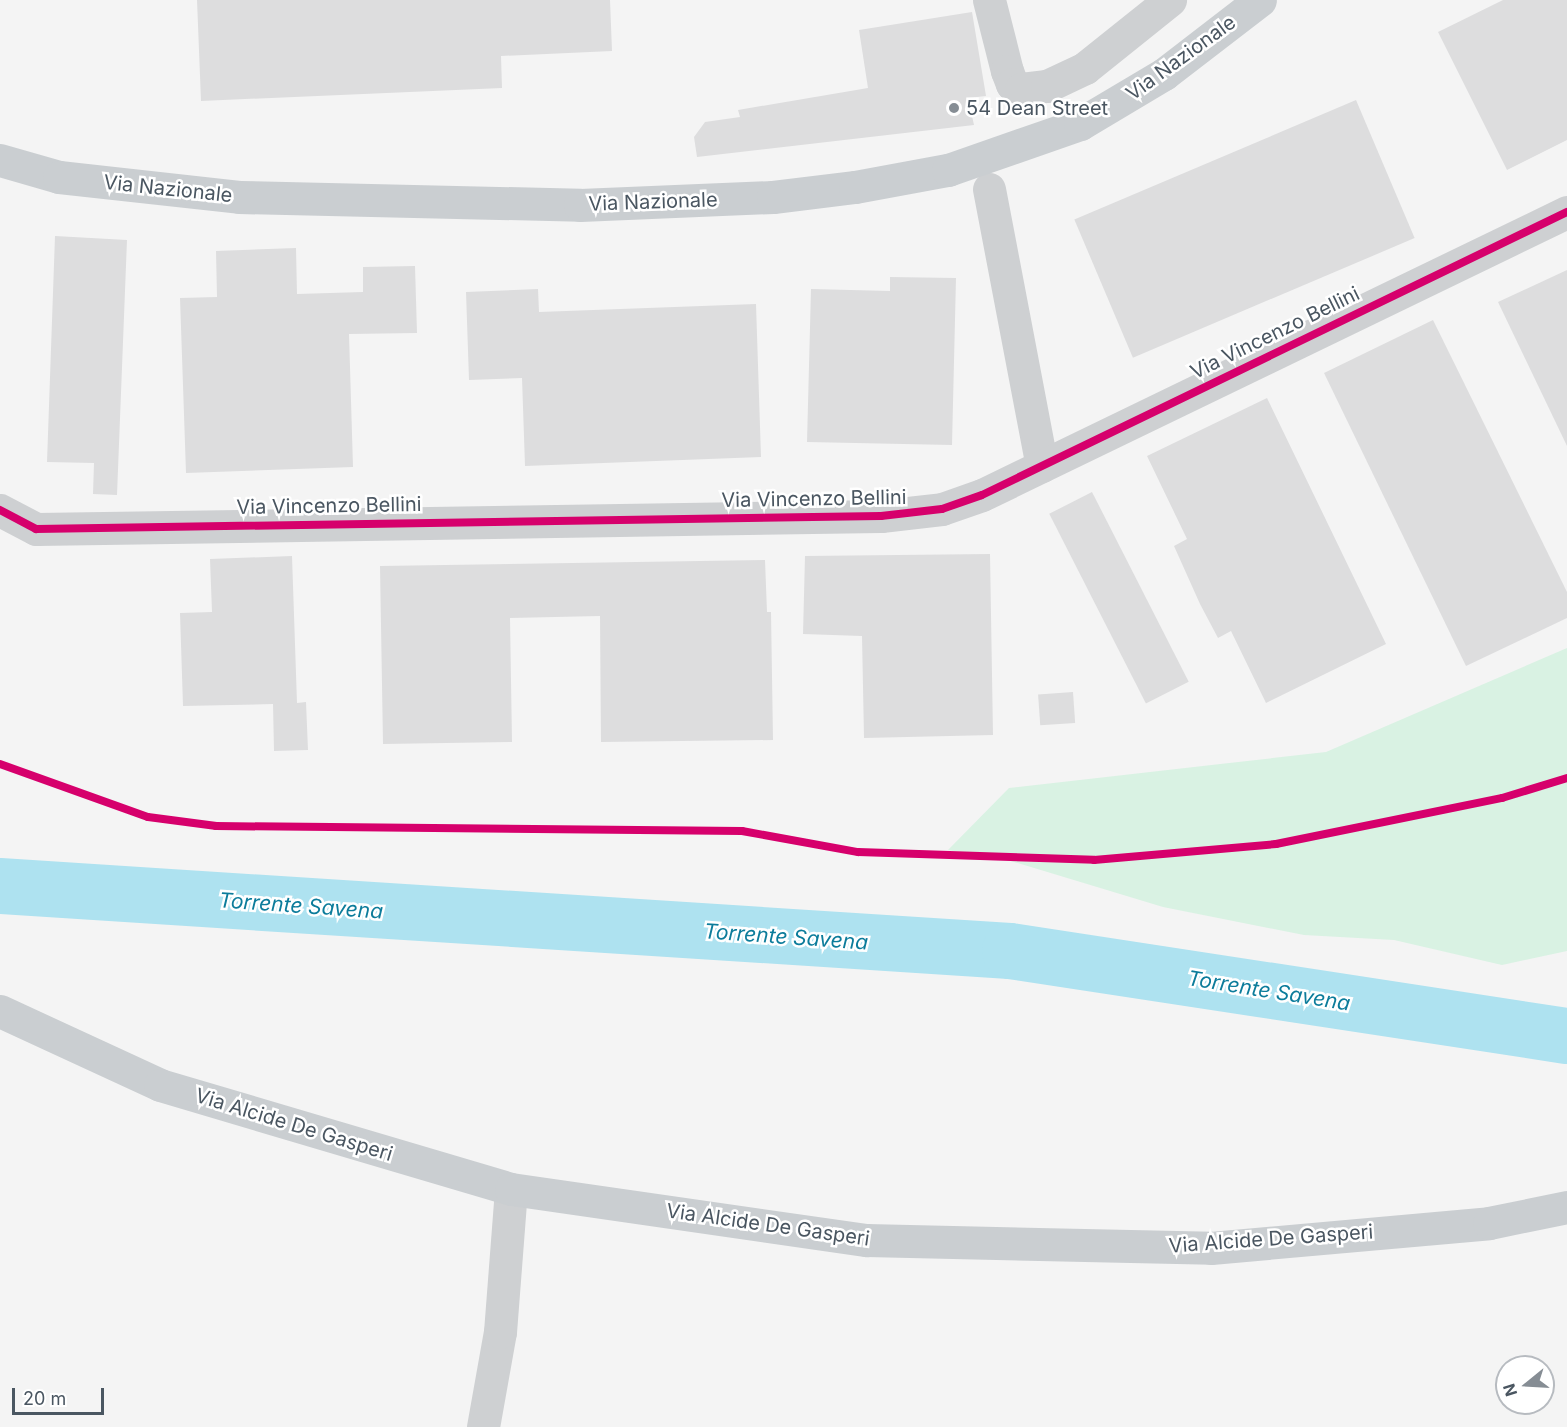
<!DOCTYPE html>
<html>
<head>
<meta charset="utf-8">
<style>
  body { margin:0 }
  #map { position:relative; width:1567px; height:1427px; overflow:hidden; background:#f4f4f4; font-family:Inter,sans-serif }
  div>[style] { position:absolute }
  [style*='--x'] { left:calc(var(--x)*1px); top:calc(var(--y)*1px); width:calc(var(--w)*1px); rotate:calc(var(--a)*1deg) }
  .green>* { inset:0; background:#d9f2e3 }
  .river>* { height:56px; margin:-28px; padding:0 28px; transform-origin:28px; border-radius:28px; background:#aee2f0 }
  .building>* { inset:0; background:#ddddde; transform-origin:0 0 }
  .minor>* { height:33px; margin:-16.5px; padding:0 16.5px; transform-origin:16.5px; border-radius:16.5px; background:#ced0d2 }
  .major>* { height:33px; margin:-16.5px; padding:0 16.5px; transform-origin:16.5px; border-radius:16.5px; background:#caced1 }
  .cycleway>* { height:8px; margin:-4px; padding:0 4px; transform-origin:4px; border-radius:4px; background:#d6006c }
  .dots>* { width:16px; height:16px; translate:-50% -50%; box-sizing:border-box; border:3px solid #fff; border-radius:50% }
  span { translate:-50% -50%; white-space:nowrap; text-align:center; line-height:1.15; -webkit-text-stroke:5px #fff; paint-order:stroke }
  .street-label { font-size:20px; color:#4a5661 }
  .poi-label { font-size:20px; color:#4a5661 }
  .left { translate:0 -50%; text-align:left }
  .water-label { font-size:21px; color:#0c7c9b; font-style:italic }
  .north { position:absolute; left:1495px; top:1355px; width:60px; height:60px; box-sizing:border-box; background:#fff; border:2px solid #b7bbc0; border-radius:50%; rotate:252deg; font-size:16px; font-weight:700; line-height:24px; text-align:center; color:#4a5661 }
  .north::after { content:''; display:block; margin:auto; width:21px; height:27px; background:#868d94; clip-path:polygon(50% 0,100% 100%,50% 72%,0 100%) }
  .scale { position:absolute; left:12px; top:1388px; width:92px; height:27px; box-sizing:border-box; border:3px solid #4a5661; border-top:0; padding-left:8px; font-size:18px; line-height:21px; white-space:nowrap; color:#4a5661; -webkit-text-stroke:4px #fff; paint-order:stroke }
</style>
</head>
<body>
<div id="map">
  <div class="green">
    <div style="clip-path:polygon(1567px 648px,1567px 951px,1502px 965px,1394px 940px,1304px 935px,1163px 907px,1004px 859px,948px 850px,1009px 788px,1326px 752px)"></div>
  </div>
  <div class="river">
    <div style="--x:0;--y:886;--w:1012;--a:3.68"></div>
    <div style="--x:1010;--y:951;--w:563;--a:8.68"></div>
  </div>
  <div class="building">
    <div style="clip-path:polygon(197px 0,610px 0,612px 51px,501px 56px,502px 88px,201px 101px)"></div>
    <div style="clip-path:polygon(1503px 0,1567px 0,1567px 140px,1507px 170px,1438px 32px)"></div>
    <div style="clip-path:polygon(972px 12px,986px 96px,968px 98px,974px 125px,697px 157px,694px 137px,705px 122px,740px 117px,738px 110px,868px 88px,859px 30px)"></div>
    <div style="left:1356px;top:100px;width:150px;height:306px;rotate:67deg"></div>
    <div style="clip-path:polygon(55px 236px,127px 240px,117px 495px,93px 494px,94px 463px,47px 462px)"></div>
    <div style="clip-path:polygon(296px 248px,297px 294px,363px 292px,363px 267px,415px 266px,417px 333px,349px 334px,353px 467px,186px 473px,180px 298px,217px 297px,216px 251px)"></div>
    <div style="clip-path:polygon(1567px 270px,1567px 446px,1498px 302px)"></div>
    <div style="clip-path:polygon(890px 277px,956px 278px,952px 445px,807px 442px,811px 289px,890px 291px)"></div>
    <div style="clip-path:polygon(538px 289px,539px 312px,756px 304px,761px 457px,525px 466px,522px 378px,469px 380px,466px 292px)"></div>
    <div style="clip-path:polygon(1433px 320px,1567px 592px,1567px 618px,1466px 666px,1324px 373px)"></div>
    <div style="clip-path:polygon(1267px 398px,1386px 644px,1266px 703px,1231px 631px,1218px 638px,1200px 604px,1174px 546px,1187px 539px,1147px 456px)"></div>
    <div style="left:1092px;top:492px;width:213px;height:48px;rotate:63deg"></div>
    <div style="clip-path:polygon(990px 554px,993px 735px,864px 738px,862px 636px,803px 634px,805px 556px)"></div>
    <div style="clip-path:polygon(292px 556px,297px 703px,306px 702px,308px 750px,274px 751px,273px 704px,183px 706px,180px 613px,212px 612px,210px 559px)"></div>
    <div style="clip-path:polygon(765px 560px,767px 612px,771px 612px,773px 740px,601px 742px,600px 616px,510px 618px,512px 742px,383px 744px,380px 566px)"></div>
    <div style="left:1073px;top:692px;width:31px;height:35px;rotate:86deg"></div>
  </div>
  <div class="minor">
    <div style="--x:989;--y:0;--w:73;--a:75.8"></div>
    <div style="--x:1007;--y:71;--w:14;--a:69"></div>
    <div style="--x:1012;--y:84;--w:10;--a:29"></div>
    <div style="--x:1021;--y:89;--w:26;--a:-7"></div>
    <div style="--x:1047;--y:86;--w:42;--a:-25.3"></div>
    <div style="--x:1085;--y:68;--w:109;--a:-38.7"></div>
    <div style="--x:989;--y:189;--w:282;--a:79.2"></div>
    <div style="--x:0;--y:510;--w:41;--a:27.8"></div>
    <div style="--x:36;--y:529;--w:845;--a:-0.88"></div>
    <div style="--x:881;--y:516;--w:61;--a:-6.5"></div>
    <div style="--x:942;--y:509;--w:42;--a:-19.3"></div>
    <div style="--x:982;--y:495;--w:650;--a:-25.82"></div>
    <div style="--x:483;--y:1427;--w:97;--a:-79.9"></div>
    <div style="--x:500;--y:1332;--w:143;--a:-85.6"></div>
  </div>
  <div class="major">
    <div style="--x:0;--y:160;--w:61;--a:16.1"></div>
    <div style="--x:59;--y:177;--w:181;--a:6.3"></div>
    <div style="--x:239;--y:197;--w:341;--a:1.3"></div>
    <div style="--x:580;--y:205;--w:193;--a:-2.4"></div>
    <div style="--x:773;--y:197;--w:83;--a:-7"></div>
    <div style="--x:855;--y:187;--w:95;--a:-10.4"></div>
    <div style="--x:948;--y:170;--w:140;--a:-19.2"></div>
    <div style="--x:1080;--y:124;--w:98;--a:-30.8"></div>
    <div style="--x:1164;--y:74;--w:121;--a:-37.6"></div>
    <div style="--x:0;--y:1011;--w:176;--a:24.8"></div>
    <div style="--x:160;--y:1085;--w:366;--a:16.5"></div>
    <div style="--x:511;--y:1189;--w:359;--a:8.2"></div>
    <div style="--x:866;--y:1240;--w:345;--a:1.3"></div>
    <div style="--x:1211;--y:1248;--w:279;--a:-5.1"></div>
    <div style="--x:1489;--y:1223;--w:80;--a:-11.6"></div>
  </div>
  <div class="cycleway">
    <div style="--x:0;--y:510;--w:41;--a:27.8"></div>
    <div style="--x:36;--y:529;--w:845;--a:-0.88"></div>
    <div style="--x:881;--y:516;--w:61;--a:-6.5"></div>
    <div style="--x:942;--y:509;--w:42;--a:-19.3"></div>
    <div style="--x:982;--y:495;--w:650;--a:-25.82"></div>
    <div style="--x:0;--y:764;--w:157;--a:19.7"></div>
    <div style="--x:148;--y:817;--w:69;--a:7.5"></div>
    <div style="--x:216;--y:826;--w:526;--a:0.54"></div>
    <div style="--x:742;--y:831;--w:118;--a:10.3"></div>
    <div style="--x:858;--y:852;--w:236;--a:1.9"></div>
    <div style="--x:1094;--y:860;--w:183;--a:-5"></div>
    <div style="--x:1276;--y:844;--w:231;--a:-11.5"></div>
    <div style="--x:1502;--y:798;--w:68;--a:-17.1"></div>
  </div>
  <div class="dots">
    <div style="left:954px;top:108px;background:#868d94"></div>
  </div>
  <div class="street-label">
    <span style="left:1181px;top:58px;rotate:-36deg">Via Nazionale</span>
    <span style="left:168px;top:189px;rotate:6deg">Via Nazionale</span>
    <span style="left:653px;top:202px;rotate:-2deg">Via Nazionale</span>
    <span style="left:1275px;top:333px;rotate:-26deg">Via Vincenzo Bellini</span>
    <span style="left:814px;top:499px;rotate:-1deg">Via Vincenzo Bellini</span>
    <span style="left:329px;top:506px;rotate:-1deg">Via Vincenzo Bellini</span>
    <span style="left:294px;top:1125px;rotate:17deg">Via Alcide De Gasperi</span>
    <span style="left:768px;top:1225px;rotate:8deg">Via Alcide De Gasperi</span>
    <span style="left:1271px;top:1239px;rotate:-4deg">Via Alcide De Gasperi</span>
  </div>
  <div class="poi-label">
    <span class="left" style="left:966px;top:108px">54 Dean Street</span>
  </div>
  <div class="water-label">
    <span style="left:301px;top:906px;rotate:4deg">Torrente Savena</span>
    <span style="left:786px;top:937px;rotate:4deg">Torrente Savena</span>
    <span style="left:1269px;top:991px;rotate:9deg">Torrente Savena</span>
  </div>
  <div class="north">N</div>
  <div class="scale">20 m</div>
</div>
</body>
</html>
